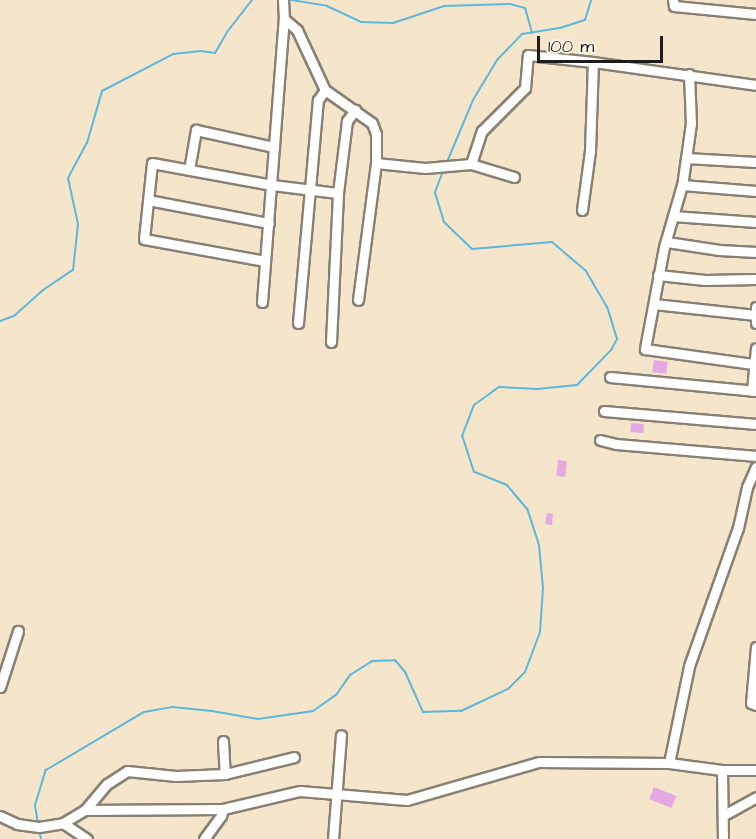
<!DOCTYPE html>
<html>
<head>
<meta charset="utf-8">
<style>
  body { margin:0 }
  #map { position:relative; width:756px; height:839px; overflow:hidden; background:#f5e5cb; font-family:"Architects Daughter",sans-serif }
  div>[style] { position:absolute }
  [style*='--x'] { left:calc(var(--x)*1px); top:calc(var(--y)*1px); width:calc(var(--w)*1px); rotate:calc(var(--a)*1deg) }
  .stream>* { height:2px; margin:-1px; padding:0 1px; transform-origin:1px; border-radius:1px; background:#5db7db }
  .building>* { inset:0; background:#e4a8e3; transform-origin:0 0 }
  .roads { filter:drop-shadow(2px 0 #888074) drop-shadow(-2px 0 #888074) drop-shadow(0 2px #888074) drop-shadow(0 -2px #888074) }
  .minor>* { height:9px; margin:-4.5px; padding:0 4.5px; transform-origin:4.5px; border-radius:4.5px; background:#fff }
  span { translate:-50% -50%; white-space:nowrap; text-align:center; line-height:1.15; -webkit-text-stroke:6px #fcf5e5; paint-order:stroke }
  .scale { position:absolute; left:537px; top:36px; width:126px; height:27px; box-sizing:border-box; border:3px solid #1c1c1c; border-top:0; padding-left:8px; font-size:18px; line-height:21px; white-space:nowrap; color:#1c1c1c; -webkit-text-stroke:4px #fcf5e5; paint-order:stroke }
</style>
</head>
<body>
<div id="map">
  <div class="stream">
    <div style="--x:291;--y:0;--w:36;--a:9"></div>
    <div style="--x:327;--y:6;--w:38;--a:25"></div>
    <div style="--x:361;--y:22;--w:32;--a:2"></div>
    <div style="--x:393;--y:23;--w:54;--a:-18.4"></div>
    <div style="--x:444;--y:6;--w:66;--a:-1.7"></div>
    <div style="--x:510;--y:4;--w:16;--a:15"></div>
    <div style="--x:525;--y:8;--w:26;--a:74"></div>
    <div style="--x:447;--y:162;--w:67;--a:-67.2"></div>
    <div style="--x:473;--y:100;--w:47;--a:-59"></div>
    <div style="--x:497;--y:60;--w:36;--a:-46"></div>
    <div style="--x:522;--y:34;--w:38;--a:-9"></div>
    <div style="--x:560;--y:28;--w:26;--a:-18"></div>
    <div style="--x:585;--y:20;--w:21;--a:-73"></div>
    <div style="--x:0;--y:321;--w:15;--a:-20"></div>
    <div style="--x:14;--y:316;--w:39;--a:-42"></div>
    <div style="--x:43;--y:290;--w:36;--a:-34"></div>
    <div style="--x:73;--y:270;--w:46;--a:-83.8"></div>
    <div style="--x:78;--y:224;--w:47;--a:-102.3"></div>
    <div style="--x:68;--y:178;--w:40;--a:-62"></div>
    <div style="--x:87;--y:143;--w:54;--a:-73.9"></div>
    <div style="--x:102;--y:91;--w:80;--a:-27.5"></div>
    <div style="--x:173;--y:54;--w:28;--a:-6"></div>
    <div style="--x:201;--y:51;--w:14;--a:8"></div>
    <div style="--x:215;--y:53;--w:24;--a:-60"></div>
    <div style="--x:227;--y:32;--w:41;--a:-52"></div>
    <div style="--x:38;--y:824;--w:19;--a:-99"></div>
    <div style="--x:35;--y:805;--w:37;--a:-73"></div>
    <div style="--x:46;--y:770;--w:114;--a:-30.6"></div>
    <div style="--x:144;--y:712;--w:28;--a:-10"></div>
    <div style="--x:172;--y:707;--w:40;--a:5.7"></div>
    <div style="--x:212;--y:711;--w:47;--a:9.9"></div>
    <div style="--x:258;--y:719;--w:56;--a:-8.3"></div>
    <div style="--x:313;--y:711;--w:28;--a:-35"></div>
    <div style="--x:336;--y:695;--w:24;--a:-55"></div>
    <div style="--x:350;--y:675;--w:26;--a:-32"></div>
    <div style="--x:372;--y:661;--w:23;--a:-2"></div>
    <div style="--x:395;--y:660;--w:16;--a:50"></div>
    <div style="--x:405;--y:672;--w:44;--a:65.8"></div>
    <div style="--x:423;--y:712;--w:38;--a:-2"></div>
    <div style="--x:461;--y:711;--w:52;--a:-25.1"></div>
    <div style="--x:508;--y:689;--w:24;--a:-45"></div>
    <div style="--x:525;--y:672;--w:43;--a:-69.4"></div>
    <div style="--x:540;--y:632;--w:44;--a:-86.1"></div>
    <div style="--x:543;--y:588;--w:43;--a:-95.3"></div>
    <div style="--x:539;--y:545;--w:38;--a:-108"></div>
    <div style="--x:527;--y:509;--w:31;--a:-130"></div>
    <div style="--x:507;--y:485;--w:35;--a:-158"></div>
    <div style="--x:474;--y:472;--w:38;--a:-108"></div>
    <div style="--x:462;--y:436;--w:33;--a:-69"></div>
    <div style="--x:474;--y:405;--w:31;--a:-36"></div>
    <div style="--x:499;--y:387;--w:38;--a:3"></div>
    <div style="--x:537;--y:389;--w:40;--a:-5.7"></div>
    <div style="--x:577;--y:385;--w:49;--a:-45.8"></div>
    <div style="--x:611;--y:350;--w:13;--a:-61"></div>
    <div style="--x:617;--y:339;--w:31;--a:-107"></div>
    <div style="--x:608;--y:309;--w:44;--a:-120.1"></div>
    <div style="--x:586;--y:271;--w:45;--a:-139.5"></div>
    <div style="--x:552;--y:242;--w:80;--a:175"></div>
    <div style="--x:472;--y:249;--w:39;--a:-136"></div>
    <div style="--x:444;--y:222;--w:31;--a:-107"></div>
    <div style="--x:435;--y:192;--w:22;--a:-69"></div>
    <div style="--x:39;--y:830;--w:9;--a:77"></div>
  </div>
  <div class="building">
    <div style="left:654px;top:360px;width:14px;height:12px;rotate:8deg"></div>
    <div style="left:631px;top:423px;width:13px;height:9px;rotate:4deg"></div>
    <div style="left:558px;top:460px;width:9px;height:16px;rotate:6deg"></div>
    <div style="clip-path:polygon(547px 513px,553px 514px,552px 525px,545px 524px)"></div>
    <div style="left:654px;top:787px;width:24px;height:13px;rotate:22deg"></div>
  </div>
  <div class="roads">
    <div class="minor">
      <div style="--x:673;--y:0;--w:6;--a:81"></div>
      <div style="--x:674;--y:6;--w:82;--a:5.6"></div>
      <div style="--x:284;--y:19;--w:17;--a:40"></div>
      <div style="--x:297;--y:30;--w:66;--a:65"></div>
      <div style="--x:325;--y:90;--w:57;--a:35.1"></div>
      <div style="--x:372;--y:123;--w:12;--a:70"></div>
      <div style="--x:376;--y:134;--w:29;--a:90"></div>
      <div style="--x:376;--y:163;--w:138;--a:97.5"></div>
      <div style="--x:689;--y:74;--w:49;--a:87.7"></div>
      <div style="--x:691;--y:123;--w:35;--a:98"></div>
      <div style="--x:686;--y:158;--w:27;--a:98"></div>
      <div style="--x:682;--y:185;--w:65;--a:106.2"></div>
      <div style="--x:664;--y:247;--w:104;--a:100.6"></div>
      <div style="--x:645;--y:349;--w:109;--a:7.9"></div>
      <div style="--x:686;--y:158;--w:70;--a:3.3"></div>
      <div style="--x:376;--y:163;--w:49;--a:5.8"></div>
      <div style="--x:425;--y:168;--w:46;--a:-5"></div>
      <div style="--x:471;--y:164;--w:35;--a:-72"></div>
      <div style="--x:482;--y:131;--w:61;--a:-45"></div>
      <div style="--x:525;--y:88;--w:33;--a:-85"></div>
      <div style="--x:528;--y:55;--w:65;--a:6.1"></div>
      <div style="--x:471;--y:164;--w:45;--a:16.8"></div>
      <div style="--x:189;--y:170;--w:41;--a:-80.1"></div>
      <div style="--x:196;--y:130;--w:80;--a:12.3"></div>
      <div style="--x:682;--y:185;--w:74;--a:4.6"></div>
      <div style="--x:148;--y:200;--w:123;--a:10.8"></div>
      <div style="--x:582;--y:210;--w:60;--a:-82.3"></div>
      <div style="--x:590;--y:151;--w:89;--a:-88.1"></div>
      <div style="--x:593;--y:62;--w:165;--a:8"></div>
      <div style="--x:673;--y:216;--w:83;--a:4.1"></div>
      <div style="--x:667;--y:242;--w:53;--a:8.7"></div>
      <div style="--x:719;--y:250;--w:37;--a:3"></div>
      <div style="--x:265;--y:261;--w:123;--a:-169.7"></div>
      <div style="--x:144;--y:239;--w:76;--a:-84"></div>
      <div style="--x:152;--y:163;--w:122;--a:10.4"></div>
      <div style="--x:272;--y:185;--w:66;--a:6.9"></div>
      <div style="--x:658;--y:275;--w:47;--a:6.1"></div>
      <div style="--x:705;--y:280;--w:51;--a:-1.1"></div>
      <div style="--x:262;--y:302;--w:284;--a:-85.6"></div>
      <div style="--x:284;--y:19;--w:19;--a:-93"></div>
      <div style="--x:654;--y:304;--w:102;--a:6.2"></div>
      <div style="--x:756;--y:307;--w:16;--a:90"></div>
      <div style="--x:298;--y:323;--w:224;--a:-84.9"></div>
      <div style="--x:318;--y:100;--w:12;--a:-55"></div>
      <div style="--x:331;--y:342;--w:149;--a:-87.3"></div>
      <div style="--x:338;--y:193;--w:73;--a:-82.9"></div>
      <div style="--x:347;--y:121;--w:14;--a:-54"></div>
      <div style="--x:610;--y:377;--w:147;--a:5.5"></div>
      <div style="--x:752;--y:391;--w:43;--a:-84.7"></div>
      <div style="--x:604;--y:411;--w:153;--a:4.9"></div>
      <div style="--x:600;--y:440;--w:16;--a:14"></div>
      <div style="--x:616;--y:444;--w:141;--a:4.9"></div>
      <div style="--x:756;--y:647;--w:56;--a:95.1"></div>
      <div style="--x:751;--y:703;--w:5;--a:22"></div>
      <div style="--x:0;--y:687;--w:59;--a:-72.2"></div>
      <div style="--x:223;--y:741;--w:33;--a:87"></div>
      <div style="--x:669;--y:763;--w:99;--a:-78.3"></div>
      <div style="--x:689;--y:666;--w:146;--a:-70.5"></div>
      <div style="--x:738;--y:528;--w:42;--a:-77.6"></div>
      <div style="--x:747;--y:487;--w:22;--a:-66"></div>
      <div style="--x:722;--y:770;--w:69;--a:89.2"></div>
      <div style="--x:85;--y:810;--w:138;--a:-0.4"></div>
      <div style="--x:223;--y:809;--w:79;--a:-13.2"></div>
      <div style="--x:300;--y:791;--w:107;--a:4.8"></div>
      <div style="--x:407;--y:800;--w:137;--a:-16.1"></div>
      <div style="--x:539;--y:762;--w:130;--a:0.4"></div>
      <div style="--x:669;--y:763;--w:53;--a:7.5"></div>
      <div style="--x:722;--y:770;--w:34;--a:0"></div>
      <div style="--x:724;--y:815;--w:37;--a:-29"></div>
      <div style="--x:0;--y:816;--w:19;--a:25"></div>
      <div style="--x:17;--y:824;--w:22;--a:8"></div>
      <div style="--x:39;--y:827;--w:24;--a:-9"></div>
      <div style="--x:63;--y:823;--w:26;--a:-31"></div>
      <div style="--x:85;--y:810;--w:34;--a:-50"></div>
      <div style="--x:107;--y:784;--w:24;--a:-33"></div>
      <div style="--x:127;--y:771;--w:49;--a:5.8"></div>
      <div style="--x:176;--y:776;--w:49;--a:-2.3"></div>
      <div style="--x:225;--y:774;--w:71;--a:-13.8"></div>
      <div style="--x:63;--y:823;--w:29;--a:34"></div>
      <div style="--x:204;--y:839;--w:29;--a:-54"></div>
      <div style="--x:221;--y:816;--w:7;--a:-74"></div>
      <div style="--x:333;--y:839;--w:104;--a:-85.6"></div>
    </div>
  </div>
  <div class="scale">100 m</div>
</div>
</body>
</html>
